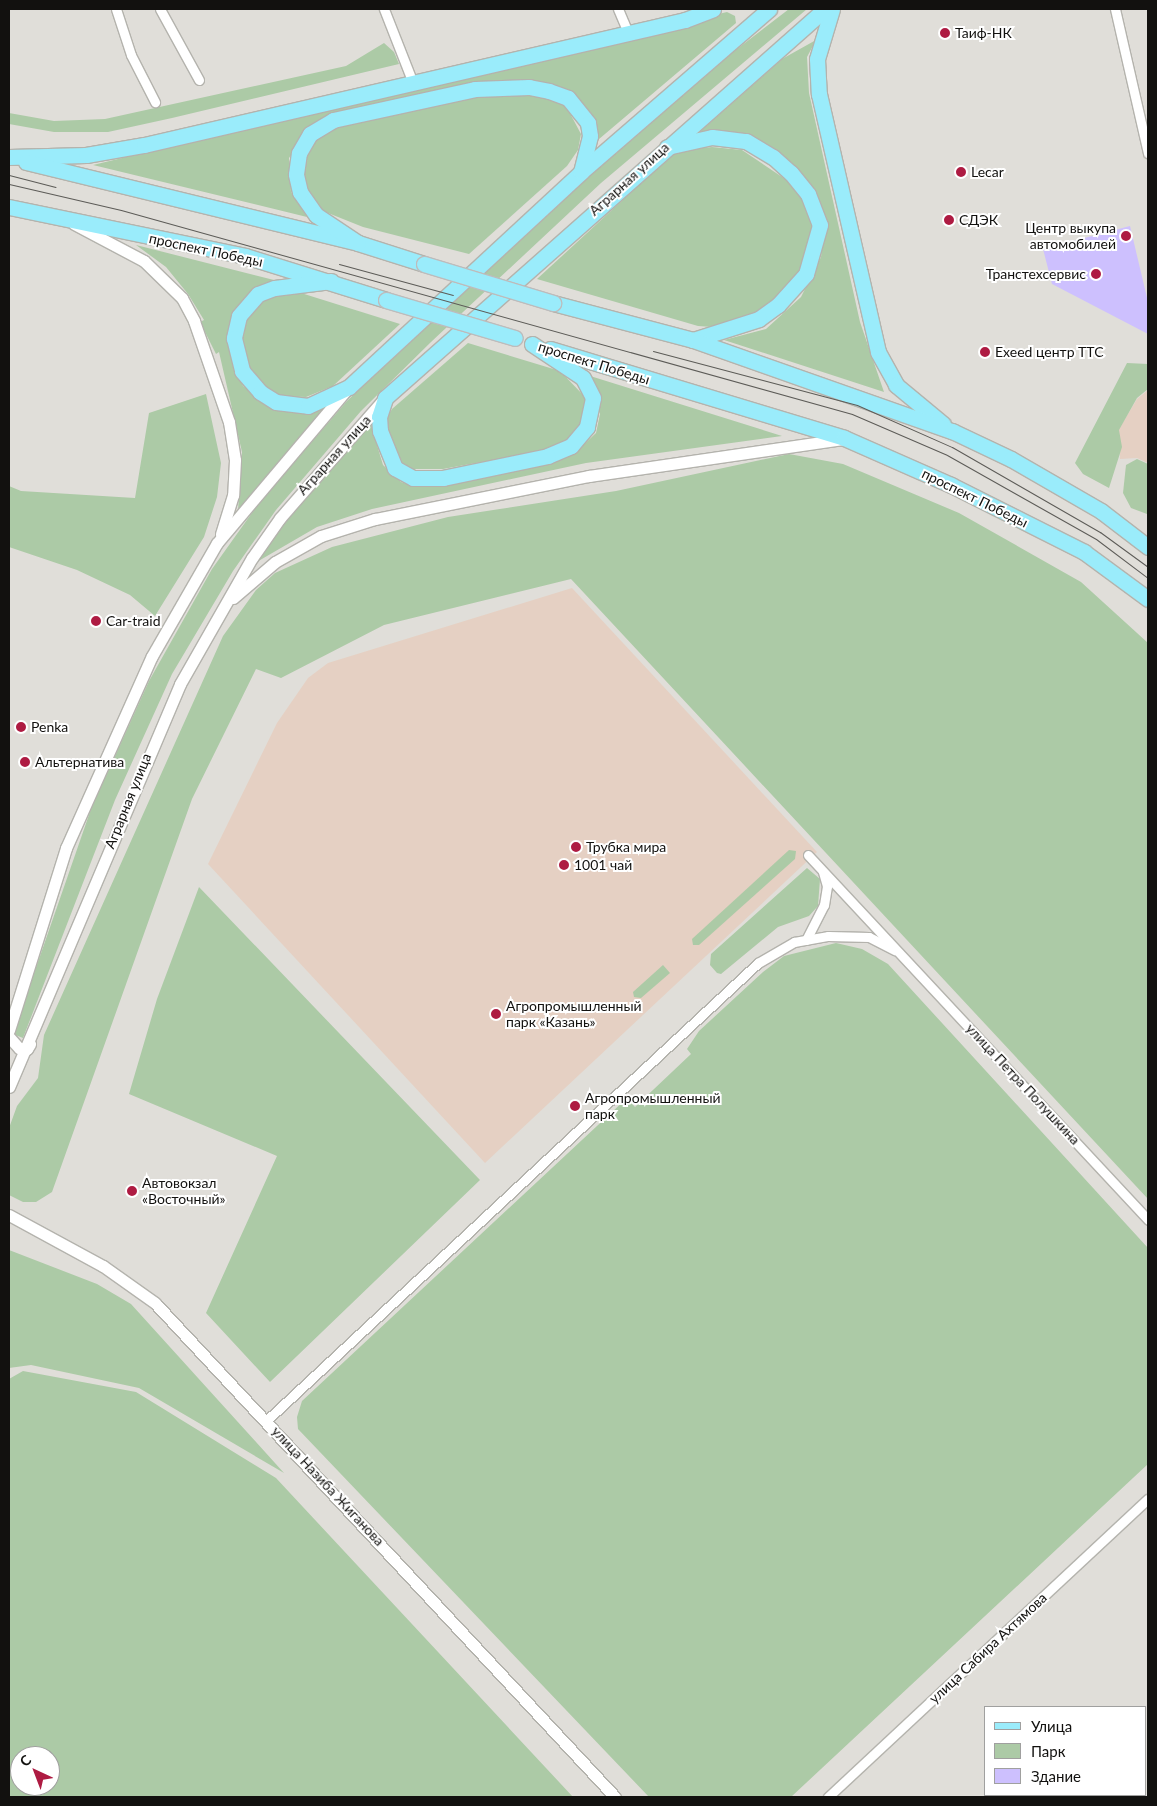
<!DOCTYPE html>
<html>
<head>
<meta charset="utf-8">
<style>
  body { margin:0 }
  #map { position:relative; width:1157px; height:1806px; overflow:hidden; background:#e0ded9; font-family:Lato,sans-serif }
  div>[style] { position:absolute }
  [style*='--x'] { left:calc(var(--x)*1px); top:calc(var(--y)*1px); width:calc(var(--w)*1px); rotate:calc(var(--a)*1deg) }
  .commercial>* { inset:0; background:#e5d0c3 }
  .green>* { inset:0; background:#accaa6 }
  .building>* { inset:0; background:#cdc0fe }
  .roads { filter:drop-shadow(1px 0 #b4b3ad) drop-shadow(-1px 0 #b4b3ad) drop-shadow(0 1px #b4b3ad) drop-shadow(0 -1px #b4b3ad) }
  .minor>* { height:9px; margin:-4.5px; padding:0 4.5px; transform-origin:4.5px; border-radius:4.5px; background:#fff }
  .tertiary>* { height:11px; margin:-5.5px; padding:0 5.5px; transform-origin:5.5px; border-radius:5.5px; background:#fff }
  .primary>* { height:15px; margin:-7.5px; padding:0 7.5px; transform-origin:7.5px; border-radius:7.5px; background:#9aecfb }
  .tram>* { height:1px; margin:-0.5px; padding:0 0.5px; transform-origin:0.5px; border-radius:0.5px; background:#5c5b57 }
  .bridges { filter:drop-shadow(1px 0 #bdbcbc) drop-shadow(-1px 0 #bdbcbc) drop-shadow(0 1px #bdbcbc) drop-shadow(0 -1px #bdbcbc) }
  .primary-bridge>* { height:15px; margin:-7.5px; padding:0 7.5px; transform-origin:7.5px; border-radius:7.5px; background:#9aecfb }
  .dots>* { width:14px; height:14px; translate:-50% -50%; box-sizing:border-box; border:2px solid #fff; border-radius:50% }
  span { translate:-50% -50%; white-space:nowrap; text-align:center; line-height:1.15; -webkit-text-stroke:4px #fff; paint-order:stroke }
  .poi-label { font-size:14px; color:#12110f }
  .left { translate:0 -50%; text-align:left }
  .right { translate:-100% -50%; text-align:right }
  .street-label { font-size:14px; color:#12110f }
  .frame { position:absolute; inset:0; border:10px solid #12110f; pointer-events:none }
  .legend { position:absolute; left:984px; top:1706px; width:162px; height:90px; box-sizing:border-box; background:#fff; border:1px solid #a0a09f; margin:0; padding:6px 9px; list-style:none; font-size:15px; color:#12110f }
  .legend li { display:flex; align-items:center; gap:10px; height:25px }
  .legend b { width:25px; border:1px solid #a0a09f }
  .north { position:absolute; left:10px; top:1746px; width:50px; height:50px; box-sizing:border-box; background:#fff; border:1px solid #a0a09f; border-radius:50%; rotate:317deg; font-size:14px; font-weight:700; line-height:20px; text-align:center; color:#12110f }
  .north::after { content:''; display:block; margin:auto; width:18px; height:22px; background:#ae1b42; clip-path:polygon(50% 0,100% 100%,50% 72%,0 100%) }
</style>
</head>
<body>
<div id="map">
  <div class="commercial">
    <div style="clip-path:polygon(1148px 390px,1148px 463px,1137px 458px,1120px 459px,1119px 429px,1137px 399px)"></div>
    <div style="clip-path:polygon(572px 588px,817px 852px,485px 1163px,208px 864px,277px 723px,308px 678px,328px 663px)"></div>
  </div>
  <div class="green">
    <div style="clip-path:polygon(789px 9px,807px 9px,601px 183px,431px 342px,361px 411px,276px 510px,233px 571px,172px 674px,115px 800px,23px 1038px,13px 1034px,91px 809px,149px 681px,212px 569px,259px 503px,347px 401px,591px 172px,702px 76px)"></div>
    <div style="clip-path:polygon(727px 12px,735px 16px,736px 23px,592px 145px,585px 111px,522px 81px,476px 81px,325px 117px,308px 129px,289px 158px,291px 192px,307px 217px,93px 165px)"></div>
    <div style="clip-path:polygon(816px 40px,807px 57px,809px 93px,860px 322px,884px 392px,724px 340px,766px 329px,801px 297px,821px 257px,825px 223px,777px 152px,749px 134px,714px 131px,695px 136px,782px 59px)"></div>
    <div style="clip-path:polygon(384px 43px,394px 52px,399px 64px,172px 118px,108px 132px,54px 132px,9px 124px,9px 113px,54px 121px,105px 119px,346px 66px)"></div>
    <div style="clip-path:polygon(476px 92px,532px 92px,565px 104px,581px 134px,578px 150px,567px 166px,469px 254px,363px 227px,318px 209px,308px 197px,302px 178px,303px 158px,313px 139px,333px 126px)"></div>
    <div style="clip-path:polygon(712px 147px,742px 150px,785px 179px,802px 197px,815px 224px,804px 270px,757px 317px,727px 328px,698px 326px,537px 279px,676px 151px)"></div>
    <div style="clip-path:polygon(136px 245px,282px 282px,254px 291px,233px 311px,227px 339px,234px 363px,243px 386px,274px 407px,306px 412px,328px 403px,238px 511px,242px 452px,219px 352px,216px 354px,200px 322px,204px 320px,188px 294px,166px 267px)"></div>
    <div style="clip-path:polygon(291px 292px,301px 293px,400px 324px,333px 386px,306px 397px,277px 396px,254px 380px,238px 337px,243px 317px,259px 301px)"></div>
    <div style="clip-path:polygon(468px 343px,560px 371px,587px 399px,581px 424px,567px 440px,547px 450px,443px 469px,407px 469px,390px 444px,386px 419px,392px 409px)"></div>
    <div style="clip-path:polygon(1127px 363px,1148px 364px,1148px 389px,1137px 398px,1119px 430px,1122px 447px,1109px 488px,1083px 474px,1075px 463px)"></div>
    <div style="clip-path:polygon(587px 375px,782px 436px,586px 463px,372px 509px,317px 527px,255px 563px,303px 499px,370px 422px,383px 465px,401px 482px,413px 486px,549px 462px,576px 452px,596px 433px,600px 414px)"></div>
    <div style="clip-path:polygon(206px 394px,221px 463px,217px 497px,204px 537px,155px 616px,130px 595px,77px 570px,9px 547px,9px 486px,21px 491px,135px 498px,149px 413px)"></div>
    <div style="clip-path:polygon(789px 454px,843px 464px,959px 513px,1081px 582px,1148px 643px,1148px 1199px,571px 579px,384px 625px,281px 678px,256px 669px,192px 799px,52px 1192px,36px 1202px,23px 1202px,9px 1195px,9px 1128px,17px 1106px,38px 1078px,44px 1035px,223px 636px,256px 590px,275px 573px,332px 547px,448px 517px,616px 491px)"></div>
    <div style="clip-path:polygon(1137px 459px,1148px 464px,1147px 514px,1131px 508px,1123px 493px,1126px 465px)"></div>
    <div style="clip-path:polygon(789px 850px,796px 851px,795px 859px,699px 945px,693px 945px,692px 939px)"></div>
    <div style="clip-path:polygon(807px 868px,820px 879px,818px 906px,809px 916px,778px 927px,721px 974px,717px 973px,710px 965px,711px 954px)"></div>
    <div style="clip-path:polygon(199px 887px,480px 1180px,270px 1382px,206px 1313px,277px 1156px,129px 1094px,157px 999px)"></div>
    <div style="clip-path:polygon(836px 943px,862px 949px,888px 964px,1148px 1248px,1148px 1464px,791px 1797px,649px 1797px,298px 1429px,297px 1417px,302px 1401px,627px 1098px,635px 1107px,691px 1054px,687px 1049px,699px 1031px,763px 972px,784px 956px)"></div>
    <div style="clip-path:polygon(663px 965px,670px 973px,641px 998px,634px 997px,633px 992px)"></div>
    <div style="clip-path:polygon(9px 1250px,97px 1284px,131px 1304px,284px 1473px,139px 1388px,31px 1365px,9px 1368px)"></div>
    <div style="clip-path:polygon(evenodd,23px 1371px,136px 1392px,276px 1478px,573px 1797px,9px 1797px,9px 1379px,23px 1371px,20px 1756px,50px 1756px,50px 1786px,20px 1786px,20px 1756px)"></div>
  </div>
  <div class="building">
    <div style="clip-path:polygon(1130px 226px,1148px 302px,1148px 334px,1052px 284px,1043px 249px)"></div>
  </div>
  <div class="roads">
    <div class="minor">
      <div style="--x:116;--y:9;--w:48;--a:71.9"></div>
      <div style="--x:131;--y:55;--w:53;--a:62.9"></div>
      <div style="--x:160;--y:9;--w:81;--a:61.2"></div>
      <div style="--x:384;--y:9;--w:79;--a:68.6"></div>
      <div style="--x:618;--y:9;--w:26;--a:67"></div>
      <div style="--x:1115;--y:9;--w:148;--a:77.1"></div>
      <div style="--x:808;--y:855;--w:499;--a:47"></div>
      <div style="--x:806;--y:940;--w:39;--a:-63"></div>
      <div style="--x:824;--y:905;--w:19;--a:-81"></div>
      <div style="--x:827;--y:886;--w:15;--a:-106"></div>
      <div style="--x:267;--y:1420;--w:671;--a:-42.95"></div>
      <div style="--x:758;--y:963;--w:42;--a:-30.3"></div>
      <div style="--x:794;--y:942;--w:35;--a:-10"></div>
      <div style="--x:828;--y:936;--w:41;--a:1.4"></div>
      <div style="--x:869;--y:937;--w:29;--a:27"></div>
      <div style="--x:828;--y:1797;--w:437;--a:-43"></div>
    </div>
    <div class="tertiary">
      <div style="--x:74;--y:224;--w:79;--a:27.9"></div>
      <div style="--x:144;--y:261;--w:53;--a:44.2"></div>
      <div style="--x:182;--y:298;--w:26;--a:62"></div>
      <div style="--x:194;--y:321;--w:107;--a:70.9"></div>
      <div style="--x:229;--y:422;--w:38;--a:81"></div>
      <div style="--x:235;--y:460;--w:35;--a:93"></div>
      <div style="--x:233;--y:495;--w:41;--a:107.1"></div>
      <div style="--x:233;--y:598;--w:55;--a:-40.6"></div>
      <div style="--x:275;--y:562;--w:53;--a:-29.5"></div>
      <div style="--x:321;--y:536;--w:57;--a:-17.5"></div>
      <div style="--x:375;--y:519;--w:218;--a:-11.4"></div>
      <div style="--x:589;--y:476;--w:256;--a:-8.3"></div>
      <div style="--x:9;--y:1030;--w:191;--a:-72.6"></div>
      <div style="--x:66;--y:848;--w:210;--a:-65.9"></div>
      <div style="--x:152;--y:656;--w:130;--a:-60.1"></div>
      <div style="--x:217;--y:543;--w:202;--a:-49.8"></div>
      <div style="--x:9;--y:1037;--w:15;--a:48"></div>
      <div style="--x:19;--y:1048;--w:8;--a:7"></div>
      <div style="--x:27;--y:1049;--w:6;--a:-59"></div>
      <div style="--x:9;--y:1087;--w:438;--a:-67"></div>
      <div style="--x:180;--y:684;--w:145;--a:-60.3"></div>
      <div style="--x:252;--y:558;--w:49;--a:-55"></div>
      <div style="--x:280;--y:518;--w:155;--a:-48.9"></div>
      <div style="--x:9;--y:1215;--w:107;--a:28.5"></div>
      <div style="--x:103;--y:1266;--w:64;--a:35.4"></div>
      <div style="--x:155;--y:1303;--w:675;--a:47.04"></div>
    </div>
    <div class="primary">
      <div style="--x:832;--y:9;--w:52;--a:106.7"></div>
      <div style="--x:817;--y:59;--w:35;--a:87"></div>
      <div style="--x:819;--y:94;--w:265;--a:77.1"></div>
      <div style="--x:878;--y:352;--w:38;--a:61"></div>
      <div style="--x:896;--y:385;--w:61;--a:39.7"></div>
      <div style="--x:667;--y:147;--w:46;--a:-12.5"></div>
      <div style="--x:712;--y:137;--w:34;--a:7"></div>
      <div style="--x:746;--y:141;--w:31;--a:31"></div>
      <div style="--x:773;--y:157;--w:24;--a:42"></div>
      <div style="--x:791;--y:173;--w:27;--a:51"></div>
      <div style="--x:808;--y:194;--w:33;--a:69"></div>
      <div style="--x:820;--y:225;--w:51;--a:105.9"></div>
      <div style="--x:806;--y:274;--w:42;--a:132.1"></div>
      <div style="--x:778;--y:305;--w:24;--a:144"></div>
      <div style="--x:759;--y:319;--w:69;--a:162.3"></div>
      <div style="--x:9;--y:157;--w:77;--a:-1.5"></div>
      <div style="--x:86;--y:155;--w:59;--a:-9.8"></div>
      <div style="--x:144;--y:145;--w:555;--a:-13.01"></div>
      <div style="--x:685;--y:20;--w:30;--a:-21"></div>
      <div style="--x:26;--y:162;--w:342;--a:13.7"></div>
      <div style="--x:358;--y:243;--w:69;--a:17.7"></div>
      <div style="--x:9;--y:207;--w:241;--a:11.7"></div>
      <div style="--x:245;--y:256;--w:148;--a:17.3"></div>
      <div style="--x:358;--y:243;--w:50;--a:-146.3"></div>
      <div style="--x:316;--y:215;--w:28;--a:-125"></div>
      <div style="--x:300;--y:192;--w:18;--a:-103"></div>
      <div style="--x:296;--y:174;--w:21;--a:-82"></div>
      <div style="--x:299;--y:153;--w:22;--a:-60"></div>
      <div style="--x:310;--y:134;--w:27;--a:-31"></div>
      <div style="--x:333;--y:120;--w:145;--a:-12.3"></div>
      <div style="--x:475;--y:89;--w:54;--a:-2.1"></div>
      <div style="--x:529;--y:87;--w:20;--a:11"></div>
      <div style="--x:549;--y:91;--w:20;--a:20"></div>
      <div style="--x:568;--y:98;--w:32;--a:51"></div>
      <div style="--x:588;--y:123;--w:13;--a:81"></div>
      <div style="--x:590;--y:136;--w:37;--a:104"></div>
      <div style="--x:331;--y:281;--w:57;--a:173"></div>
      <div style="--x:274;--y:288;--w:17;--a:159"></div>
      <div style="--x:258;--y:294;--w:29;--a:131"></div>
      <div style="--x:239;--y:316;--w:23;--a:103"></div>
      <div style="--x:234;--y:338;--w:34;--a:76"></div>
      <div style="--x:242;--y:371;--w:28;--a:49"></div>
      <div style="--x:260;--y:392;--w:19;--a:32"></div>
      <div style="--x:276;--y:402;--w:32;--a:7"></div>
      <div style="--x:308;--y:406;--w:45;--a:-24.9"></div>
      <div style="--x:349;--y:387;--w:316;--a:-42.8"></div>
      <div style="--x:581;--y:172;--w:249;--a:-40.9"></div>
      <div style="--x:553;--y:303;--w:145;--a:14.8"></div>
      <div style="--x:693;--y:340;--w:275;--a:19.4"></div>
      <div style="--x:952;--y:431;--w:65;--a:25.4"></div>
      <div style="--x:1011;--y:459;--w:104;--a:30"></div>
      <div style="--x:1101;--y:511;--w:59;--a:37.5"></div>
      <div style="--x:532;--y:344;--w:61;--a:33.7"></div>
      <div style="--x:583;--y:378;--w:22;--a:63"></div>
      <div style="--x:593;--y:398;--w:30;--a:102"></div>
      <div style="--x:587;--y:427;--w:25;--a:130"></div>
      <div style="--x:571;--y:446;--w:25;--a:157"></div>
      <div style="--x:548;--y:456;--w:107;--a:168.2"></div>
      <div style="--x:443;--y:478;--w:30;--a:180"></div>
      <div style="--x:413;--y:478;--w:21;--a:-151"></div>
      <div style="--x:395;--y:468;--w:40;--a:-112"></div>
      <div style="--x:380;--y:431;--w:14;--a:-94"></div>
      <div style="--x:379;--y:417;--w:20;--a:-72"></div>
      <div style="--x:385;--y:398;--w:587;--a:-41.48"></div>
      <div style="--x:550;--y:349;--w:307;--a:16.8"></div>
      <div style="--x:844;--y:438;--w:117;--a:23.7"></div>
      <div style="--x:951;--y:485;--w:149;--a:26.7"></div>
      <div style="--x:1084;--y:552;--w:79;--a:36.3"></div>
    </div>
  </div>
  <div class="tram">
    <div style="--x:9;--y:175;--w:48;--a:14.6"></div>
    <div style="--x:9;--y:184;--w:115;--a:13.1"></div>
    <div style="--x:121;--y:210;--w:759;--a:15.59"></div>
    <div style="--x:852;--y:414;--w:103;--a:23.3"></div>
    <div style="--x:947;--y:455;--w:171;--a:29.4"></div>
    <div style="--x:1096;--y:539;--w:65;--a:36.9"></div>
    <div style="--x:339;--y:264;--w:118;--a:15.2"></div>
    <div style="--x:653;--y:351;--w:211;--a:14.8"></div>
    <div style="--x:857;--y:405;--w:104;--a:23.9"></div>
    <div style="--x:952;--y:447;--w:171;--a:29.9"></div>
    <div style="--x:1100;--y:532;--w:59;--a:36.1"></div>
  </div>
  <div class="bridges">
    <div class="primary-bridge">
      <div style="--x:424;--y:264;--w:135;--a:16.8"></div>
      <div style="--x:386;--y:300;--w:134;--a:16.4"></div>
    </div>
  </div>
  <div class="dots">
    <div style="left:945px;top:33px;background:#ae1b42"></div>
    <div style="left:961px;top:172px;background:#ae1b42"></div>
    <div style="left:949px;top:220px;background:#ae1b42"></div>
    <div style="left:1126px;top:236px;background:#ae1b42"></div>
    <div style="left:1096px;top:274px;background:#ae1b42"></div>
    <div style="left:985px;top:352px;background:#ae1b42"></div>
    <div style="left:96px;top:621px;background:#ae1b42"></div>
    <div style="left:21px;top:727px;background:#ae1b42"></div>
    <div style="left:25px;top:762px;background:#ae1b42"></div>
    <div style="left:576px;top:847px;background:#ae1b42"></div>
    <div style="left:564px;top:865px;background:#ae1b42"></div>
    <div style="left:496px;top:1014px;background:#ae1b42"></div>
    <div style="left:575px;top:1106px;background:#ae1b42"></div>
    <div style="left:132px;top:1191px;background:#ae1b42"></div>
  </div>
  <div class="poi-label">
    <span class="left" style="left:955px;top:33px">Таиф-НК</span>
    <span class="left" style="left:971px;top:172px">Lecar</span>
    <span class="left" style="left:959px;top:220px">СДЭК</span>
    <span class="right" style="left:1116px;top:236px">Центр выкупа<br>автомобилей</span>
    <span class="right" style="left:1086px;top:274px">Транстехсервис</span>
    <span class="left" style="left:995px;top:352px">Exeed центр ТТС</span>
    <span class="left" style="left:106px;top:621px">Car-traid</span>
    <span class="left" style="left:31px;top:727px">Penka</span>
    <span class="left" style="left:35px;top:762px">Альтернатива</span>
    <span class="left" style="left:586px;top:847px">Трубка мира</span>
    <span class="left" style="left:574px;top:865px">1001 чай</span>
    <span class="left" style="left:506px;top:1014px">Агропромышленный<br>парк «Казань»</span>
    <span class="left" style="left:585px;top:1106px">Агропромышленный<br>парк</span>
    <span class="left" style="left:142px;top:1191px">Автовокзал<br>«Восточный»</span>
  </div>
  <div class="street-label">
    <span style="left:629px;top:179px;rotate:-42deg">Аграрная улица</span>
    <span style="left:206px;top:250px;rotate:12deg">проспект Победы</span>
    <span style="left:594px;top:363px;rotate:17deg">проспект Победы</span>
    <span style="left:334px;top:455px;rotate:-48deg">Аграрная улица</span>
    <span style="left:975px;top:498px;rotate:26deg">проспект Победы</span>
    <span style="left:128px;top:801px;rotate:-68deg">Аграрная улица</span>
    <span style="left:1023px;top:1084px;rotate:47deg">улица Петра Полушкина</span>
    <span style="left:328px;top:1486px;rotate:47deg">улица Назиба Жиганова</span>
    <span style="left:988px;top:1648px;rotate:-43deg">улица Сабира Ахтямова</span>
  </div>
  <div class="frame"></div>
  <ul class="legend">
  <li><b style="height:6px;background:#9aecfb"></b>Улица</li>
  <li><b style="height:14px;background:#accaa6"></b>Парк</li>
  <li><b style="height:14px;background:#cdc0fe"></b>Здание</li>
  </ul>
  <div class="north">С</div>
</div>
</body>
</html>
